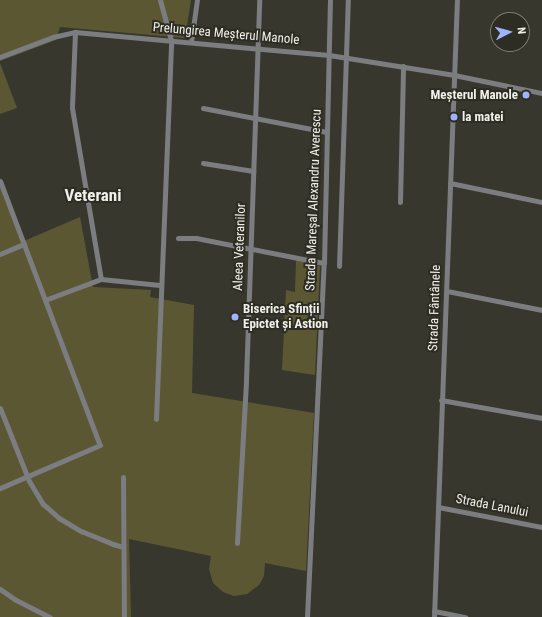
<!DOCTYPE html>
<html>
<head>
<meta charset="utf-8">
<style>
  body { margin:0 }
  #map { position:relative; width:542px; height:617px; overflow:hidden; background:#38372e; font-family:"Roboto Condensed",sans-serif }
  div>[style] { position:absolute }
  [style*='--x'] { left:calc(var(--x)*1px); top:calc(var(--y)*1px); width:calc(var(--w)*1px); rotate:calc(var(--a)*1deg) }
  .green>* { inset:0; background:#5c5733 }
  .minor>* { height:5px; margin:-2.5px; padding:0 2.5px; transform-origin:2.5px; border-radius:2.5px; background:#7b7d81 }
  .dots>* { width:11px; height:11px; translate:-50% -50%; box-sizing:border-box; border:2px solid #2e2d24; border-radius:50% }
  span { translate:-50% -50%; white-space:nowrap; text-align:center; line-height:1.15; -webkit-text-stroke:4px #2e2d24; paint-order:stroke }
  .street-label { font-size:13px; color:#f0efe9 }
  .poi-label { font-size:13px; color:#f0efe9; font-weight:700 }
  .right { translate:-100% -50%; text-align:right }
  .left { translate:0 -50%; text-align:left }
  .district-label { font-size:17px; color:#f0efe9; font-weight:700 }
  .north { position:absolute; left:490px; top:12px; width:40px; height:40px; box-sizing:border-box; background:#2e2d24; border:1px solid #7c7b73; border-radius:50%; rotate:84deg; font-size:11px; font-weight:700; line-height:16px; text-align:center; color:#f0efe9 }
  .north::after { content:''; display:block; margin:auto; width:14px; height:18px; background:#9fb3fd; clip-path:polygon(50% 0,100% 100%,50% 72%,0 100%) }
</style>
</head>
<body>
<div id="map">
  <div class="green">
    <div style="clip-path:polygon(0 0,191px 0,185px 38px,60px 27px,56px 40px,0 61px)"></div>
    <div style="clip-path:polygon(0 63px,17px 108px,0 114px)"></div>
    <div style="clip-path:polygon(0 178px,24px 241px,80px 217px,93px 287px,151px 290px,150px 297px,194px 305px,192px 393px,314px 413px,306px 571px,265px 563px,264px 576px,259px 585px,247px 594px,234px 596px,223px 592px,213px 583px,209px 569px,211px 556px,129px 539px,131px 617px,0 617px)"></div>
    <div style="clip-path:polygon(296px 260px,320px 266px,315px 375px,282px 370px,286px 290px,295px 292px)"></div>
  </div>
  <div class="minor">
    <div style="--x:75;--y:32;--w:76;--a:92.3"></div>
    <div style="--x:72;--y:108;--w:173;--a:80.4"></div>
    <div style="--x:191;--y:42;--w:42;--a:-81.9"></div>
    <div style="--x:0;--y:57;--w:57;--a:-20.7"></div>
    <div style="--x:53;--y:37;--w:23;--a:-13"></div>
    <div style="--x:75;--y:32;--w:255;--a:5.2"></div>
    <div style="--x:329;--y:55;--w:127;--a:9.1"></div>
    <div style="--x:454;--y:75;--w:90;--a:11.6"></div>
    <div style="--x:203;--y:108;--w:126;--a:11"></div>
    <div style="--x:203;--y:163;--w:51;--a:9.1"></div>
    <div style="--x:0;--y:181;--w:282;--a:69.3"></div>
    <div style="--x:100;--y:445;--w:109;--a:156.7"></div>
    <div style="--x:450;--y:183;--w:94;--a:11.7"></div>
    <div style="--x:400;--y:202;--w:136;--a:-88.7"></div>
    <div style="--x:178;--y:238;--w:18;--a:0"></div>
    <div style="--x:196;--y:238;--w:130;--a:11.1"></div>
    <div style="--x:0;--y:254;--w:26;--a:-23"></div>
    <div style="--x:339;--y:266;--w:266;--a:-88.1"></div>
    <div style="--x:447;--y:291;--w:97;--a:11.3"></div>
    <div style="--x:45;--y:300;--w:60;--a:-20.6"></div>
    <div style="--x:101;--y:279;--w:59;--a:5.8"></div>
    <div style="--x:441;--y:400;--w:103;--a:10.1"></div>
    <div style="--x:0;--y:408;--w:79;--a:68.3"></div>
    <div style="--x:29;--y:481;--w:27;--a:59"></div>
    <div style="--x:43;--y:504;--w:21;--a:41"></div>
    <div style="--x:59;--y:518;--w:26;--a:31"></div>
    <div style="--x:81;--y:531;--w:35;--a:22"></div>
    <div style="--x:113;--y:544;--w:10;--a:17"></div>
    <div style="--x:156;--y:419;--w:379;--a:-87.7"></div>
    <div style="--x:171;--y:40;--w:41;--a:-105.4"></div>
    <div style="--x:123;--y:477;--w:140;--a:89.6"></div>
    <div style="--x:438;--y:507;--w:106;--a:10.9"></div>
    <div style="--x:237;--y:543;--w:163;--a:-86.8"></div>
    <div style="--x:246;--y:380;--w:380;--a:-88"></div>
    <div style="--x:0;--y:589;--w:19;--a:35"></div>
    <div style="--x:16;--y:600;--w:38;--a:27"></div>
    <div style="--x:434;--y:611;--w:32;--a:11"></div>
    <div style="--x:307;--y:617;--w:354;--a:-87.3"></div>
    <div style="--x:324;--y:263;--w:263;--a:-88.7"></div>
    <div style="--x:434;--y:617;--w:617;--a:-87.87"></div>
  </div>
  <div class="dots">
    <div style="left:526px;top:95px;background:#9fb3fd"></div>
    <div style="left:454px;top:117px;background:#9fb3fd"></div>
    <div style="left:235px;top:317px;background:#9fb3fd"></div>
  </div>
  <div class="street-label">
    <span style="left:226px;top:34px;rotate:5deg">Prelungirea Meșterul Manole</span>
    <span style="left:314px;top:200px;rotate:-88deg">Strada Mareșal Alexandru Averescu</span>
    <span style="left:240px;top:247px;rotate:-88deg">Aleea Veteranilor</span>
    <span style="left:435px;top:308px;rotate:-88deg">Strada Fântânele</span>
    <span style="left:492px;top:506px;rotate:11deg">Strada Lanului</span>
  </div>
  <div class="poi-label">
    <span class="right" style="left:518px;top:95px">Meșterul Manole</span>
    <span class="left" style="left:462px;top:117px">la matei</span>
    <span class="left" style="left:243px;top:317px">Biserica Sfinții<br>Epictet și Astion</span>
  </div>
  <div class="district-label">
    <span style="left:93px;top:196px">Veterani</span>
  </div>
  <div class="north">N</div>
</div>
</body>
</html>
